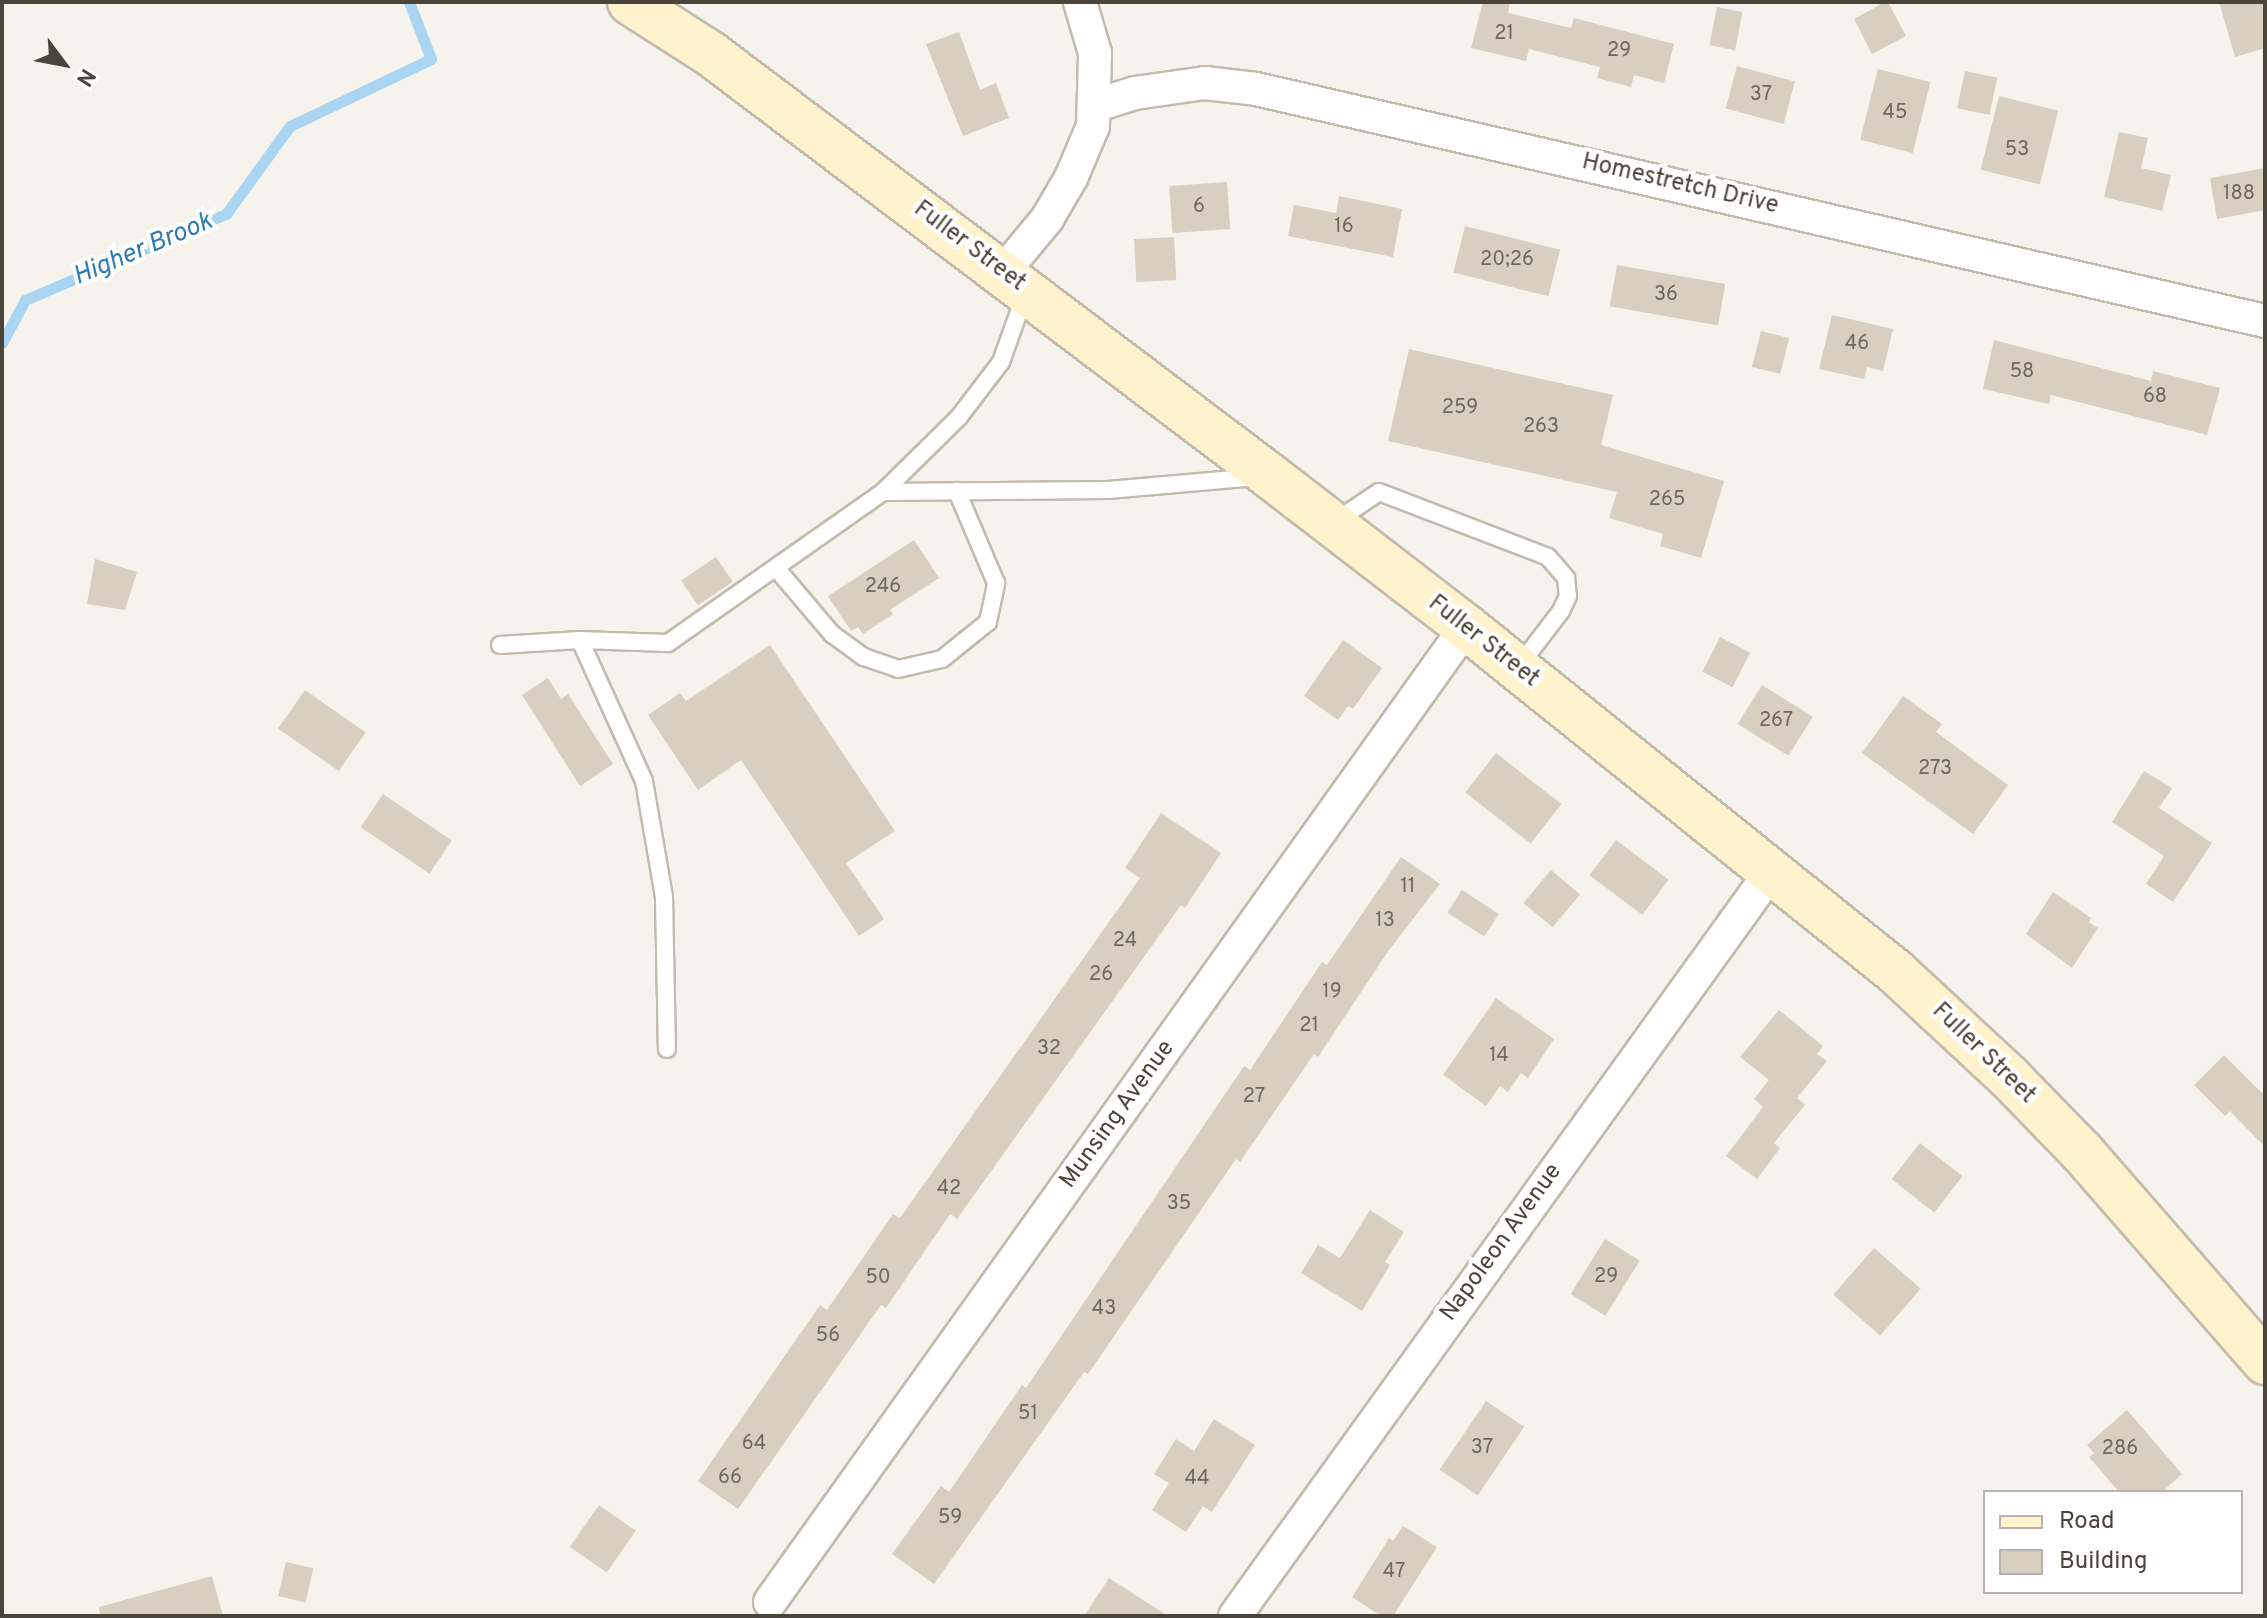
<!DOCTYPE html>
<html>
<head>
<meta charset="utf-8">
<style>
  body { margin:0 }
  #map { position:relative; width:2267px; height:1618px; overflow:hidden; background:#f6f3ec; font-family:Overpass,sans-serif }
  div>[style] { position:absolute }
  [style*='--x'] { left:calc(var(--x)*1px); top:calc(var(--y)*1px); width:calc(var(--w)*1px); rotate:calc(var(--a)*1deg) }
  .stream>* { height:11px; margin:-5.5px; padding:0 5.5px; transform-origin:5.5px; border-radius:5.5px; background:#a9d4f2 }
  .building>* { inset:0; background:#d8cfc1; transform-origin:0 0 }
  .roads { filter:drop-shadow(2px 0 #c2bbae) drop-shadow(-2px 0 #c2bbae) drop-shadow(0 2px #c2bbae) drop-shadow(0 -2px #c2bbae) }
  .lane>* { height:16px; margin:-8px; padding:0 8px; transform-origin:8px; border-radius:8px; background:#fff }
  .street>* { height:32px; margin:-16px; padding:0 16px; transform-origin:16px; border-radius:16px; background:#fff }
  .secondary>* { height:44px; margin:-22px; padding:0 22px; transform-origin:22px; border-radius:22px; background:#fff3cd }
  span { translate:-50% -50%; white-space:nowrap; text-align:center; line-height:1.15; -webkit-text-stroke:8px #fff; paint-order:stroke }
  .number-label { font-size:20px; color:#6e675b }
  .number-label span { -webkit-text-stroke-width:0 }
  .street-label { font-size:24px; color:#4b4439 }
  .water-label { font-size:26px; color:#2e7ab2; font-style:italic }
  .frame { position:absolute; inset:0; border:4px solid #4b4439; pointer-events:none }
  .legend { position:absolute; left:1983px; top:1490px; width:260px; height:104px; box-sizing:border-box; background:#fff; border:2px solid #b7b4b0; margin:0; padding:10px 14px; list-style:none; font-size:24px; color:#4b4439 }
  .legend li { display:flex; align-items:center; gap:16px; height:40px }
  .legend b { width:40px; border:2px solid #b7b4b0 }
  .north { position:absolute; left:24px; top:24px; width:80px; height:80px; -webkit-text-stroke:6px #fff; paint-order:stroke; rotate:122deg; font-size:22px; font-weight:700; line-height:32px; text-align:center; color:#4b4439 }
  .north::after { content:''; display:block; margin:auto; width:28px; height:36px; background:#4b4439; clip-path:polygon(50% 0,100% 100%,50% 72%,0 100%) }
</style>
</head>
<body>
<div id="map">
  <div class="stream">
    <div style="--x:2;--y:343;--w:49;--a:-61.9"></div>
    <div style="--x:25;--y:300;--w:219;--a:-23.2"></div>
    <div style="--x:226;--y:214;--w:109;--a:-54"></div>
    <div style="--x:290;--y:126;--w:156;--a:-25.4"></div>
    <div style="--x:431;--y:59;--w:61;--a:-111.1"></div>
  </div>
  <div class="building">
    <div style="clip-path:polygon(1483px 2px,1510px 2px,1508px 13px,1571px 28px,1574px 18px,1674px 44px,1664px 83px,1634px 75px,1631px 87px,1597px 78px,1600px 67px,1529px 49px,1526px 61px,1471px 48px)"></div>
    <div style="clip-path:polygon(1885px 2px,1888px 2px,1906px 36px,1872px 54px,1854px 19px)"></div>
    <div style="clip-path:polygon(2219px 2px,2265px 2px,2265px 48px,2235px 57px)"></div>
    <div style="left:1717px;top:7px;width:26px;height:39px;rotate:11deg"></div>
    <div style="clip-path:polygon(959px 32px,980px 90px,996px 83px,1009px 118px,963px 136px,926px 44px)"></div>
    <div style="left:1737px;top:66px;width:60px;height:44px;rotate:15deg"></div>
    <div style="left:1878px;top:69px;width:54px;height:73px;rotate:14deg"></div>
    <div style="left:1965px;top:71px;width:33px;height:38px;rotate:12deg"></div>
    <div style="left:1999px;top:96px;width:61px;height:76px;rotate:14deg"></div>
    <div style="clip-path:polygon(2119px 132px,2148px 138px,2141px 168px,2171px 175px,2162px 211px,2104px 197px)"></div>
    <div style="clip-path:polygon(2265px 168px,2265px 210px,2217px 219px,2210px 178px)"></div>
    <div style="left:1227px;top:182px;width:47px;height:58px;rotate:86deg"></div>
    <div style="clip-path:polygon(1339px 196px,1402px 209px,1393px 257px,1288px 236px,1294px 205px,1336px 213px)"></div>
    <div style="left:1465px;top:226px;width:98px;height:48px;rotate:14deg"></div>
    <div style="left:1174px;top:237px;width:43px;height:40px;rotate:87deg"></div>
    <div style="left:1617px;top:265px;width:110px;height:42px;rotate:10deg"></div>
    <div style="clip-path:polygon(1832px 315px,1893px 329px,1883px 371px,1867px 367px,1864px 379px,1819px 369px)"></div>
    <div style="left:1761px;top:331px;width:29px;height:37px;rotate:14deg"></div>
    <div style="clip-path:polygon(1994px 340px,2151px 381px,2153px 371px,2220px 388px,2207px 435px,2051px 395px,2049px 404px,1983px 389px)"></div>
    <div style="clip-path:polygon(1409px 349px,1613px 395px,1601px 445px,1724px 481px,1701px 558px,1660px 546px,1663px 534px,1609px 518px,1617px 492px,1388px 441px)"></div>
    <div style="clip-path:polygon(914px 540px,939px 578px,890px 610px,893px 614px,863px 634px,858px 627px,851px 631px,828px 596px)"></div>
    <div style="left:716px;top:557px;width:30px;height:42px;rotate:56deg"></div>
    <div style="clip-path:polygon(95px 559px,137px 572px,125px 610px,87px 604px)"></div>
    <div style="left:1720px;top:637px;width:34px;height:39px;rotate:27deg"></div>
    <div style="clip-path:polygon(1343px 640px,1382px 668px,1353px 709px,1348px 706px,1338px 720px,1304px 696px)"></div>
    <div style="clip-path:polygon(770px 645px,895px 831px,846px 863px,884px 919px,859px 936px,741px 760px,698px 790px,648px 715px,680px 693px,686px 701px)"></div>
    <div style="clip-path:polygon(548px 678px,561px 699px,568px 694px,613px 764px,580px 786px,522px 695px)"></div>
    <div style="left:1762px;top:685px;width:60px;height:46px;rotate:32deg"></div>
    <div style="left:305px;top:690px;width:74px;height:47px;rotate:35deg"></div>
    <div style="clip-path:polygon(1903px 696px,1942px 724px,1936px 732px,2008px 785px,1973px 834px,1862px 753px)"></div>
    <div style="left:1496px;top:753px;width:83px;height:50px;rotate:38deg"></div>
    <div style="clip-path:polygon(2144px 771px,2172px 788px,2159px 808px,2212px 843px,2173px 902px,2146px 884px,2164px 856px,2112px 822px)"></div>
    <div style="left:383px;top:794px;width:83px;height:40px;rotate:34deg"></div>
    <div style="clip-path:polygon(1161px 813px,1221px 853px,1185px 908px,1181px 905px,957px 1219px,950px 1214px,886px 1308px,881px 1305px,738px 1509px,698px 1481px,820px 1305px,827px 1310px,893px 1214px,900px 1218px,1140px 878px,1125px 868px)"></div>
    <div style="left:1616px;top:840px;width:66px;height:44px;rotate:37deg"></div>
    <div style="clip-path:polygon(1401px 857px,1440px 884px,1389px 950px,1318px 1057px,1314px 1054px,1240px 1162px,1236px 1159px,1088px 1374px,1084px 1372px,934px 1584px,892px 1554px,941px 1486px,949px 1492px,1022px 1385px,1026px 1388px,1244px 1066px,1250px 1070px,1322px 962px,1327px 965px)"></div>
    <div style="left:1551px;top:870px;width:38px;height:43px;rotate:40deg"></div>
    <div style="left:1462px;top:890px;width:44px;height:27px;rotate:33deg"></div>
    <div style="clip-path:polygon(2053px 892px,2091px 918px,2089px 922px,2098px 928px,2072px 968px,2026px 934px)"></div>
    <div style="clip-path:polygon(1496px 998px,1554px 1039px,1528px 1078px,1521px 1073px,1508px 1092px,1500px 1086px,1486px 1106px,1443px 1075px)"></div>
    <div style="clip-path:polygon(1779px 1010px,1823px 1046px,1817px 1054px,1827px 1061px,1797px 1098px,1805px 1105px,1774px 1143px,1780px 1148px,1757px 1179px,1726px 1156px,1763px 1107px,1754px 1099px,1769px 1080px,1740px 1057px)"></div>
    <div style="clip-path:polygon(2224px 1055px,2265px 1096px,2265px 1147px,2230px 1111px,2225px 1116px,2194px 1085px)"></div>
    <div style="left:1920px;top:1143px;width:54px;height:46px;rotate:38deg"></div>
    <div style="clip-path:polygon(1370px 1210px,1404px 1232px,1385px 1262px,1390px 1265px,1362px 1311px,1301px 1273px,1318px 1245px,1340px 1258px)"></div>
    <div style="left:1605px;top:1239px;width:41px;height:65px;rotate:32deg"></div>
    <div style="left:1874px;top:1248px;width:62px;height:62px;rotate:41deg"></div>
    <div style="left:1486px;top:1401px;width:46px;height:83px;rotate:34deg"></div>
    <div style="clip-path:polygon(2127px 1410px,2182px 1474px,2162px 1492px,2119px 1492px,2089px 1457px,2094px 1453px,2087px 1445px)"></div>
    <div style="clip-path:polygon(1214px 1419px,1255px 1445px,1212px 1512px,1203px 1506px,1186px 1532px,1152px 1510px,1169px 1483px,1154px 1474px,1176px 1439px,1194px 1451px)"></div>
    <div style="left:599px;top:1505px;width:45px;height:51px;rotate:35deg"></div>
    <div style="clip-path:polygon(1403px 1526px,1437px 1547px,1393px 1616px,1381px 1616px,1352px 1597px,1389px 1538px,1393px 1541px)"></div>
    <div style="left:286px;top:1562px;width:28px;height:35px;rotate:13deg"></div>
    <div style="clip-path:polygon(212px 1576px,223px 1616px,100px 1616px,99px 1607px)"></div>
    <div style="clip-path:polygon(1109px 1578px,1168px 1616px,1084px 1616px)"></div>
  </div>
  <div class="roads">
    <div class="lane">
      <div style="--x:883;--y:492;--w:225;--a:-0.5"></div>
      <div style="--x:1108;--y:490;--w:149;--a:-5"></div>
      <div style="--x:1333;--y:523;--w:55;--a:-34"></div>
      <div style="--x:1379;--y:492;--w:181;--a:21"></div>
      <div style="--x:1548;--y:557;--w:28;--a:49"></div>
      <div style="--x:1566;--y:578;--w:18;--a:84"></div>
      <div style="--x:1568;--y:596;--w:17;--a:115"></div>
      <div style="--x:1561;--y:611;--w:69;--a:127.4"></div>
      <div style="--x:776;--y:568;--w:87;--a:49.7"></div>
      <div style="--x:832;--y:634;--w:39;--a:36"></div>
      <div style="--x:864;--y:657;--w:36;--a:19"></div>
      <div style="--x:898;--y:669;--w:45;--a:-12.8"></div>
      <div style="--x:942;--y:659;--w:59;--a:-38.8"></div>
      <div style="--x:988;--y:622;--w:40;--a:-78"></div>
      <div style="--x:996;--y:583;--w:100;--a:-113"></div>
      <div style="--x:580;--y:640;--w:155;--a:65.6"></div>
      <div style="--x:644;--y:781;--w:118;--a:80.2"></div>
      <div style="--x:664;--y:897;--w:152;--a:88.9"></div>
      <div style="--x:500;--y:645;--w:80;--a:-3.6"></div>
      <div style="--x:580;--y:640;--w:88;--a:2"></div>
      <div style="--x:668;--y:643;--w:263;--a:-35.1"></div>
      <div style="--x:883;--y:492;--w:107;--a:-44.6"></div>
      <div style="--x:959;--y:417;--w:69;--a:-52.6"></div>
      <div style="--x:1001;--y:362;--w:71;--a:-70.3"></div>
    </div>
    <div class="street">
      <div style="--x:1094;--y:106;--w:43;--a:-17.6"></div>
      <div style="--x:1135;--y:93;--w:71;--a:-8.1"></div>
      <div style="--x:1205;--y:83;--w:51;--a:6.7"></div>
      <div style="--x:1256;--y:89;--w:1035;--a:12.95"></div>
      <div style="--x:1003;--y:272;--w:69;--a:-50.3"></div>
      <div style="--x:1047;--y:219;--w:48;--a:-59.7"></div>
      <div style="--x:1071;--y:178;--w:56;--a:-67.1"></div>
      <div style="--x:1093;--y:126;--w:73;--a:-88.4"></div>
      <div style="--x:1095;--y:53;--w:53;--a:-106.4"></div>
      <div style="--x:770;--y:1602;--w:1198;--a:-54.48"></div>
      <div style="--x:1235;--y:1616;--w:917;--a:-54.23"></div>
    </div>
    <div class="secondary">
      <div style="--x:630;--y:2;--w:96;--a:32.7"></div>
      <div style="--x:711;--y:54;--w:700;--a:37.05"></div>
      <div style="--x:1270;--y:476;--w:247;--a:37.6"></div>
      <div style="--x:1466;--y:627;--w:551;--a:38.74"></div>
      <div style="--x:1896;--y:972;--w:154;--a:42.9"></div>
      <div style="--x:2009;--y:1077;--w:105;--a:45.8"></div>
      <div style="--x:2082;--y:1152;--w:279;--a:48.9"></div>
    </div>
  </div>
  <div class="number-label">
    <span style="left:1504px;top:34px">21</span>
    <span style="left:1619px;top:51px">29</span>
    <span style="left:1761px;top:95px">37</span>
    <span style="left:1895px;top:113px">45</span>
    <span style="left:2017px;top:150px">53</span>
    <span style="left:2239px;top:194px">188</span>
    <span style="left:1199px;top:207px">6</span>
    <span style="left:1344px;top:227px">16</span>
    <span style="left:1507px;top:260px">20;26</span>
    <span style="left:1666px;top:295px">36</span>
    <span style="left:1857px;top:344px">46</span>
    <span style="left:2022px;top:372px">58</span>
    <span style="left:2155px;top:397px">68</span>
    <span style="left:1460px;top:408px">259</span>
    <span style="left:1541px;top:427px">263</span>
    <span style="left:1667px;top:500px">265</span>
    <span style="left:883px;top:587px">246</span>
    <span style="left:1776px;top:721px">267</span>
    <span style="left:1935px;top:769px">273</span>
    <span style="left:1408px;top:887px">11</span>
    <span style="left:1385px;top:921px">13</span>
    <span style="left:1125px;top:941px">24</span>
    <span style="left:1101px;top:975px">26</span>
    <span style="left:1332px;top:992px">19</span>
    <span style="left:1309px;top:1026px">21</span>
    <span style="left:1049px;top:1049px">32</span>
    <span style="left:1499px;top:1056px">14</span>
    <span style="left:1254px;top:1097px">27</span>
    <span style="left:949px;top:1189px">42</span>
    <span style="left:1179px;top:1204px">35</span>
    <span style="left:1606px;top:1277px">29</span>
    <span style="left:878px;top:1278px">50</span>
    <span style="left:1104px;top:1309px">43</span>
    <span style="left:828px;top:1336px">56</span>
    <span style="left:1028px;top:1414px">51</span>
    <span style="left:754px;top:1444px">64</span>
    <span style="left:1482px;top:1448px">37</span>
    <span style="left:2120px;top:1449px">286</span>
    <span style="left:730px;top:1478px">66</span>
    <span style="left:1197px;top:1479px">44</span>
    <span style="left:950px;top:1518px">59</span>
    <span style="left:1394px;top:1572px">47</span>
  </div>
  <div class="street-label">
    <span style="left:1680px;top:185px;rotate:13deg">Homestretch Drive</span>
    <span style="left:969px;top:247px;rotate:37deg">Fuller Street</span>
    <span style="left:1483px;top:642px;rotate:38deg">Fuller Street</span>
    <span style="left:1983px;top:1054px;rotate:44deg">Fuller Street</span>
    <span style="left:1118px;top:1115px;rotate:-54deg">Munsing Avenue</span>
    <span style="left:1502px;top:1243px;rotate:-54deg">Napoleon Avenue</span>
  </div>
  <div class="water-label">
    <span style="left:143px;top:250px;rotate:-23deg">Higher Brook</span>
  </div>
  <div class="frame"></div>
  <ul class="legend">
  <li><b style="height:10px;background:#fff3cd"></b>Road</li>
  <li><b style="height:22px;background:#d8cfc1"></b>Building</li>
  </ul>
  <div class="north">N</div>
</div>
</body>
</html>
